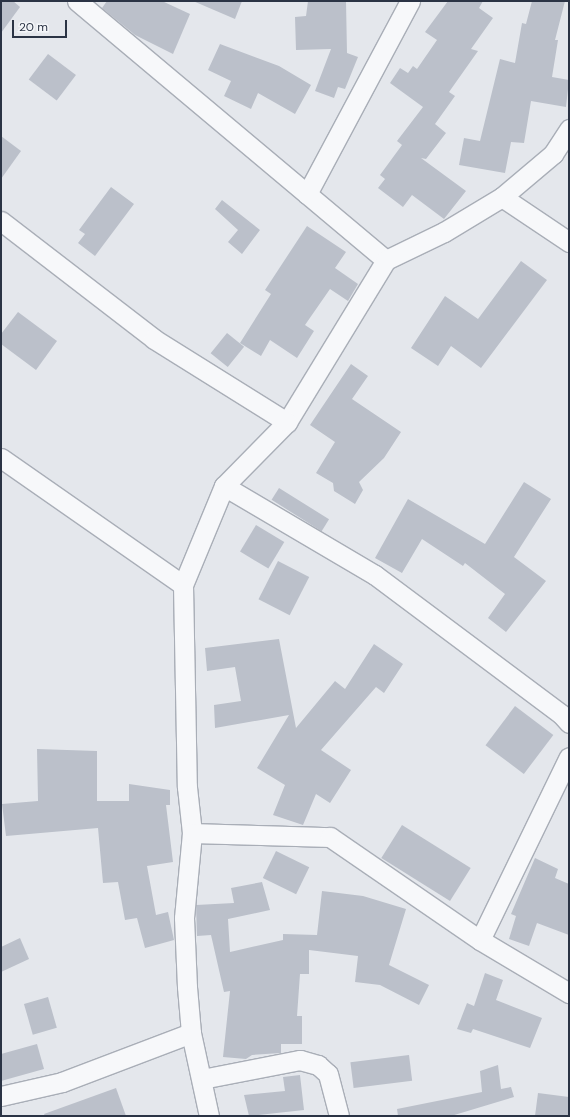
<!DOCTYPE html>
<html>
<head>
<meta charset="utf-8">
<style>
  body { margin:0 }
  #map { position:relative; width:570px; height:1117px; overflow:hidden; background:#e4e7ec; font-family:"DM Sans",sans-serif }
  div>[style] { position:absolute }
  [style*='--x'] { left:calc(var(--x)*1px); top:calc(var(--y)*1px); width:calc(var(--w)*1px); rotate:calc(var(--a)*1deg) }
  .building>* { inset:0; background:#bbc0ca; transform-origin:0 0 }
  .roads { filter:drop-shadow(1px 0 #a9aeb7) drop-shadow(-1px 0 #a9aeb7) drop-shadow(0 1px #a9aeb7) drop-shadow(0 -1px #a9aeb7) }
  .street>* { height:19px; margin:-9.5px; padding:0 9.5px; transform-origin:9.5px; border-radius:9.5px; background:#f7f8fa }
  span { translate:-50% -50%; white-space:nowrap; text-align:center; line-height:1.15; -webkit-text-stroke:3px #f4f6f9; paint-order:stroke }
  .frame { position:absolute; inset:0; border:2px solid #2b3445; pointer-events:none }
  .scale { position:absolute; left:12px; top:20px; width:55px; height:18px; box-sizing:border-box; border:2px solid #2b3445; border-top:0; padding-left:5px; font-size:12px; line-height:14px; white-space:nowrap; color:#2b3445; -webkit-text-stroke:3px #f4f6f9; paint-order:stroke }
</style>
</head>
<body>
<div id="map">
  <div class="building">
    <div style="clip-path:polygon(1px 1px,13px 1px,20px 7px,1px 33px)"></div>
    <div style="clip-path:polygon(107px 1px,162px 1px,190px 14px,173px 54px,135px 35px,102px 8px)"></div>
    <div style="clip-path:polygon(193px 1px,242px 1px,235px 19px)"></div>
    <div style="clip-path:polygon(308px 1px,346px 1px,347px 53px,358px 57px,345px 89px,338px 87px,334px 98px,315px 91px,331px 49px,296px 50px,295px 17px,306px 16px)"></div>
    <div style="clip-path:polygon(448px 1px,483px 1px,479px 8px,493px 18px,471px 49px,478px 51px,449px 92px,455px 96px,435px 124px,446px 133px,426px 159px,421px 158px,466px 191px,444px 219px,412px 195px,403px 207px,378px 188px,385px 179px,380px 175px,402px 145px,397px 141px,423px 107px,390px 83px,400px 68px,408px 73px,413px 66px,417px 69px,437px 40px,425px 32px)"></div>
    <div style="clip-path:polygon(532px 1px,565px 1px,555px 40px,558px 40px,552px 77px,569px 80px,566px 107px,531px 101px,524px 143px,511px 142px,505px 173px,459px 165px,464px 138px,480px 141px,500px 59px,515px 63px,522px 23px,526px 24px)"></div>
    <div style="clip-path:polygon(220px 44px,279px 66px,311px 85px,295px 114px,258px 93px,251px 109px,224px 96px,231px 81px,208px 70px)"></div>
    <div style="left:48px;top:54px;width:35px;height:32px;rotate:37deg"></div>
    <div style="clip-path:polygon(1px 136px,21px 151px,1px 179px)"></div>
    <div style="clip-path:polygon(111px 187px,134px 204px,95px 256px,78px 243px,85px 234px,79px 230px)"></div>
    <div style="clip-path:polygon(222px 200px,260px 230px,242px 254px,228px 242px,238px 230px,215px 209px)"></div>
    <div style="clip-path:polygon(307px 226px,346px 252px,335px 268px,358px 284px,348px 301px,330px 289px,305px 325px,314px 331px,297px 358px,270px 340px,261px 356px,240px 343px,271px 294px,265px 290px)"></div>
    <div style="clip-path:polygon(521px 261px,547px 280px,481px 368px,451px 346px,438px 366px,411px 348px,445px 296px,478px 319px)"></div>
    <div style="clip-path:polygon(18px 312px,57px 341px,36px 370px,1px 344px,1px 334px)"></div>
    <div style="left:227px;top:333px;width:22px;height:26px;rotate:39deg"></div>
    <div style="clip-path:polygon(351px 364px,368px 376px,352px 399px,401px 432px,384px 458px,359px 482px,363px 490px,355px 504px,334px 491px,333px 483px,316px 473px,335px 442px,310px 425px)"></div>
    <div style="clip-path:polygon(524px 482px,551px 499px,514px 557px,546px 581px,506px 632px,488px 618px,505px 594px,465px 563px,463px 566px,422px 539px,402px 573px,375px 558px,408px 499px,485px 544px)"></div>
    <div style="left:279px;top:488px;width:59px;height:14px;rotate:32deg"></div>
    <div style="left:256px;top:525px;width:33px;height:31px;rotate:31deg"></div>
    <div style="left:278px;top:561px;width:35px;height:43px;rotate:27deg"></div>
    <div style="clip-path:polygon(279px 639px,296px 728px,335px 681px,345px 689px,374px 644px,403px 664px,384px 693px,376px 687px,321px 750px,351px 770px,330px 803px,316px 794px,303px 825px,273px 815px,285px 785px,257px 768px,289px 715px,215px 728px,214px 705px,241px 701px,235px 667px,207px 671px,205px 648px)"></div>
    <div style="left:515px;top:706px;width:48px;height:49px;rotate:37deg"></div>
    <div style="clip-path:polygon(37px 749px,97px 751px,97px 801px,129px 801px,129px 784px,170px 790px,170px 805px,166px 805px,173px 862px,147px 866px,156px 915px,168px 912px,174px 940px,145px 948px,137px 918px,125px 920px,118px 882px,103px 883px,98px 828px,6px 836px,2px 804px,38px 801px)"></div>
    <div style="left:402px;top:825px;width:81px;height:39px;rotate:32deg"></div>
    <div style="left:276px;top:851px;width:37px;height:30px;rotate:26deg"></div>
    <div style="clip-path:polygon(535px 858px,558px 869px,555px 878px,569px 884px,569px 935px,537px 923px,529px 946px,509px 939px,516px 916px,511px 914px)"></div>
    <div style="clip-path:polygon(262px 882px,270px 910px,228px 919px,230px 952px,283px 940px,283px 934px,317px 935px,322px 891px,363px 896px,406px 909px,389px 965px,429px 985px,419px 1005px,380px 985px,355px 982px,358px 956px,309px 950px,309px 974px,300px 974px,297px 1016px,302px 1016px,302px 1044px,281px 1044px,281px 1053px,252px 1055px,246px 1059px,223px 1057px,230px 991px,224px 992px,211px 935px,197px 936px,196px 905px,234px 903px,231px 888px)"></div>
    <div style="clip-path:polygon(20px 938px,29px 959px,1px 972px,1px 947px)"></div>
    <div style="clip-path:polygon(485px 973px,503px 980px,496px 1000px,542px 1018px,530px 1048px,473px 1029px,471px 1033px,457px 1029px,467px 1003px,474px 1006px)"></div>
    <div style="left:48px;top:997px;width:32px;height:25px;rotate:74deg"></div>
    <div style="clip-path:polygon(37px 1044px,44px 1069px,1px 1081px,1px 1054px)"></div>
    <div style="left:409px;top:1055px;width:26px;height:59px;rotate:83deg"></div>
    <div style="clip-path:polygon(498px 1065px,501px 1089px,511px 1087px,514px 1097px,451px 1116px,398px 1116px,397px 1109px,482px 1092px,480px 1071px)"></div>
    <div style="clip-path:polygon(300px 1075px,304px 1110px,249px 1116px,244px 1095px,285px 1091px,283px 1077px)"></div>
    <div style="clip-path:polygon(116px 1088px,126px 1116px,45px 1116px,44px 1114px)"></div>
    <div style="clip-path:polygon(538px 1093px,569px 1097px,569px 1116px,535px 1116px)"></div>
  </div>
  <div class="roads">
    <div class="street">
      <div style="--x:77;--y:1;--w:403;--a:40"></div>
      <div style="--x:386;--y:260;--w:190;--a:121.4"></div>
      <div style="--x:287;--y:422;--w:90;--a:134.5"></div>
      <div style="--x:224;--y:486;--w:107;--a:112.5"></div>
      <div style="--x:183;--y:585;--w:202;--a:88.9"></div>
      <div style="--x:187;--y:787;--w:46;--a:83.8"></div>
      <div style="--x:192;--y:833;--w:85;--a:95.4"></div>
      <div style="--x:184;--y:918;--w:69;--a:87.5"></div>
      <div style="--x:187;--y:987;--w:46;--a:85"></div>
      <div style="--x:191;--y:1033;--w:85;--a:77.8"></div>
      <div style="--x:307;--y:194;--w:219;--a:-61.9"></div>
      <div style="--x:502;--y:197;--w:81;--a:33.9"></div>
      <div style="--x:1;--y:221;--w:193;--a:37.6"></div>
      <div style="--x:154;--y:339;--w:157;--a:32"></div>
      <div style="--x:386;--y:260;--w:64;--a:-25.8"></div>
      <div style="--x:444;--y:232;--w:68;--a:-31.1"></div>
      <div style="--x:502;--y:197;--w:67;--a:-40.1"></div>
      <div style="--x:553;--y:154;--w:30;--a:-57"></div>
      <div style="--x:1;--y:458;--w:222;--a:34.9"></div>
      <div style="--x:224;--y:486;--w:175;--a:30.5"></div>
      <div style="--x:375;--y:575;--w:232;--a:36.8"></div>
      <div style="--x:561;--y:714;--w:12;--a:48"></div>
      <div style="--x:192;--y:833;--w:138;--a:1.7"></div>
      <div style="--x:330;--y:837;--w:182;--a:34.5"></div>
      <div style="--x:480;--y:940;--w:104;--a:30.8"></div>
      <div style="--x:480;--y:940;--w:203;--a:-64.1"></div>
      <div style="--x:202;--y:1079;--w:100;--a:-11"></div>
      <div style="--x:300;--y:1060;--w:19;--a:16"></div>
      <div style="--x:318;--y:1065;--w:13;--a:42"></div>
      <div style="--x:328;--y:1074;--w:43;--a:75.3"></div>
      <div style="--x:1;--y:1096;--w:63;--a:-12.9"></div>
      <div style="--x:62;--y:1082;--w:138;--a:-20.8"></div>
    </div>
  </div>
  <div class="frame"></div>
  <div class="scale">20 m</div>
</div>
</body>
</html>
